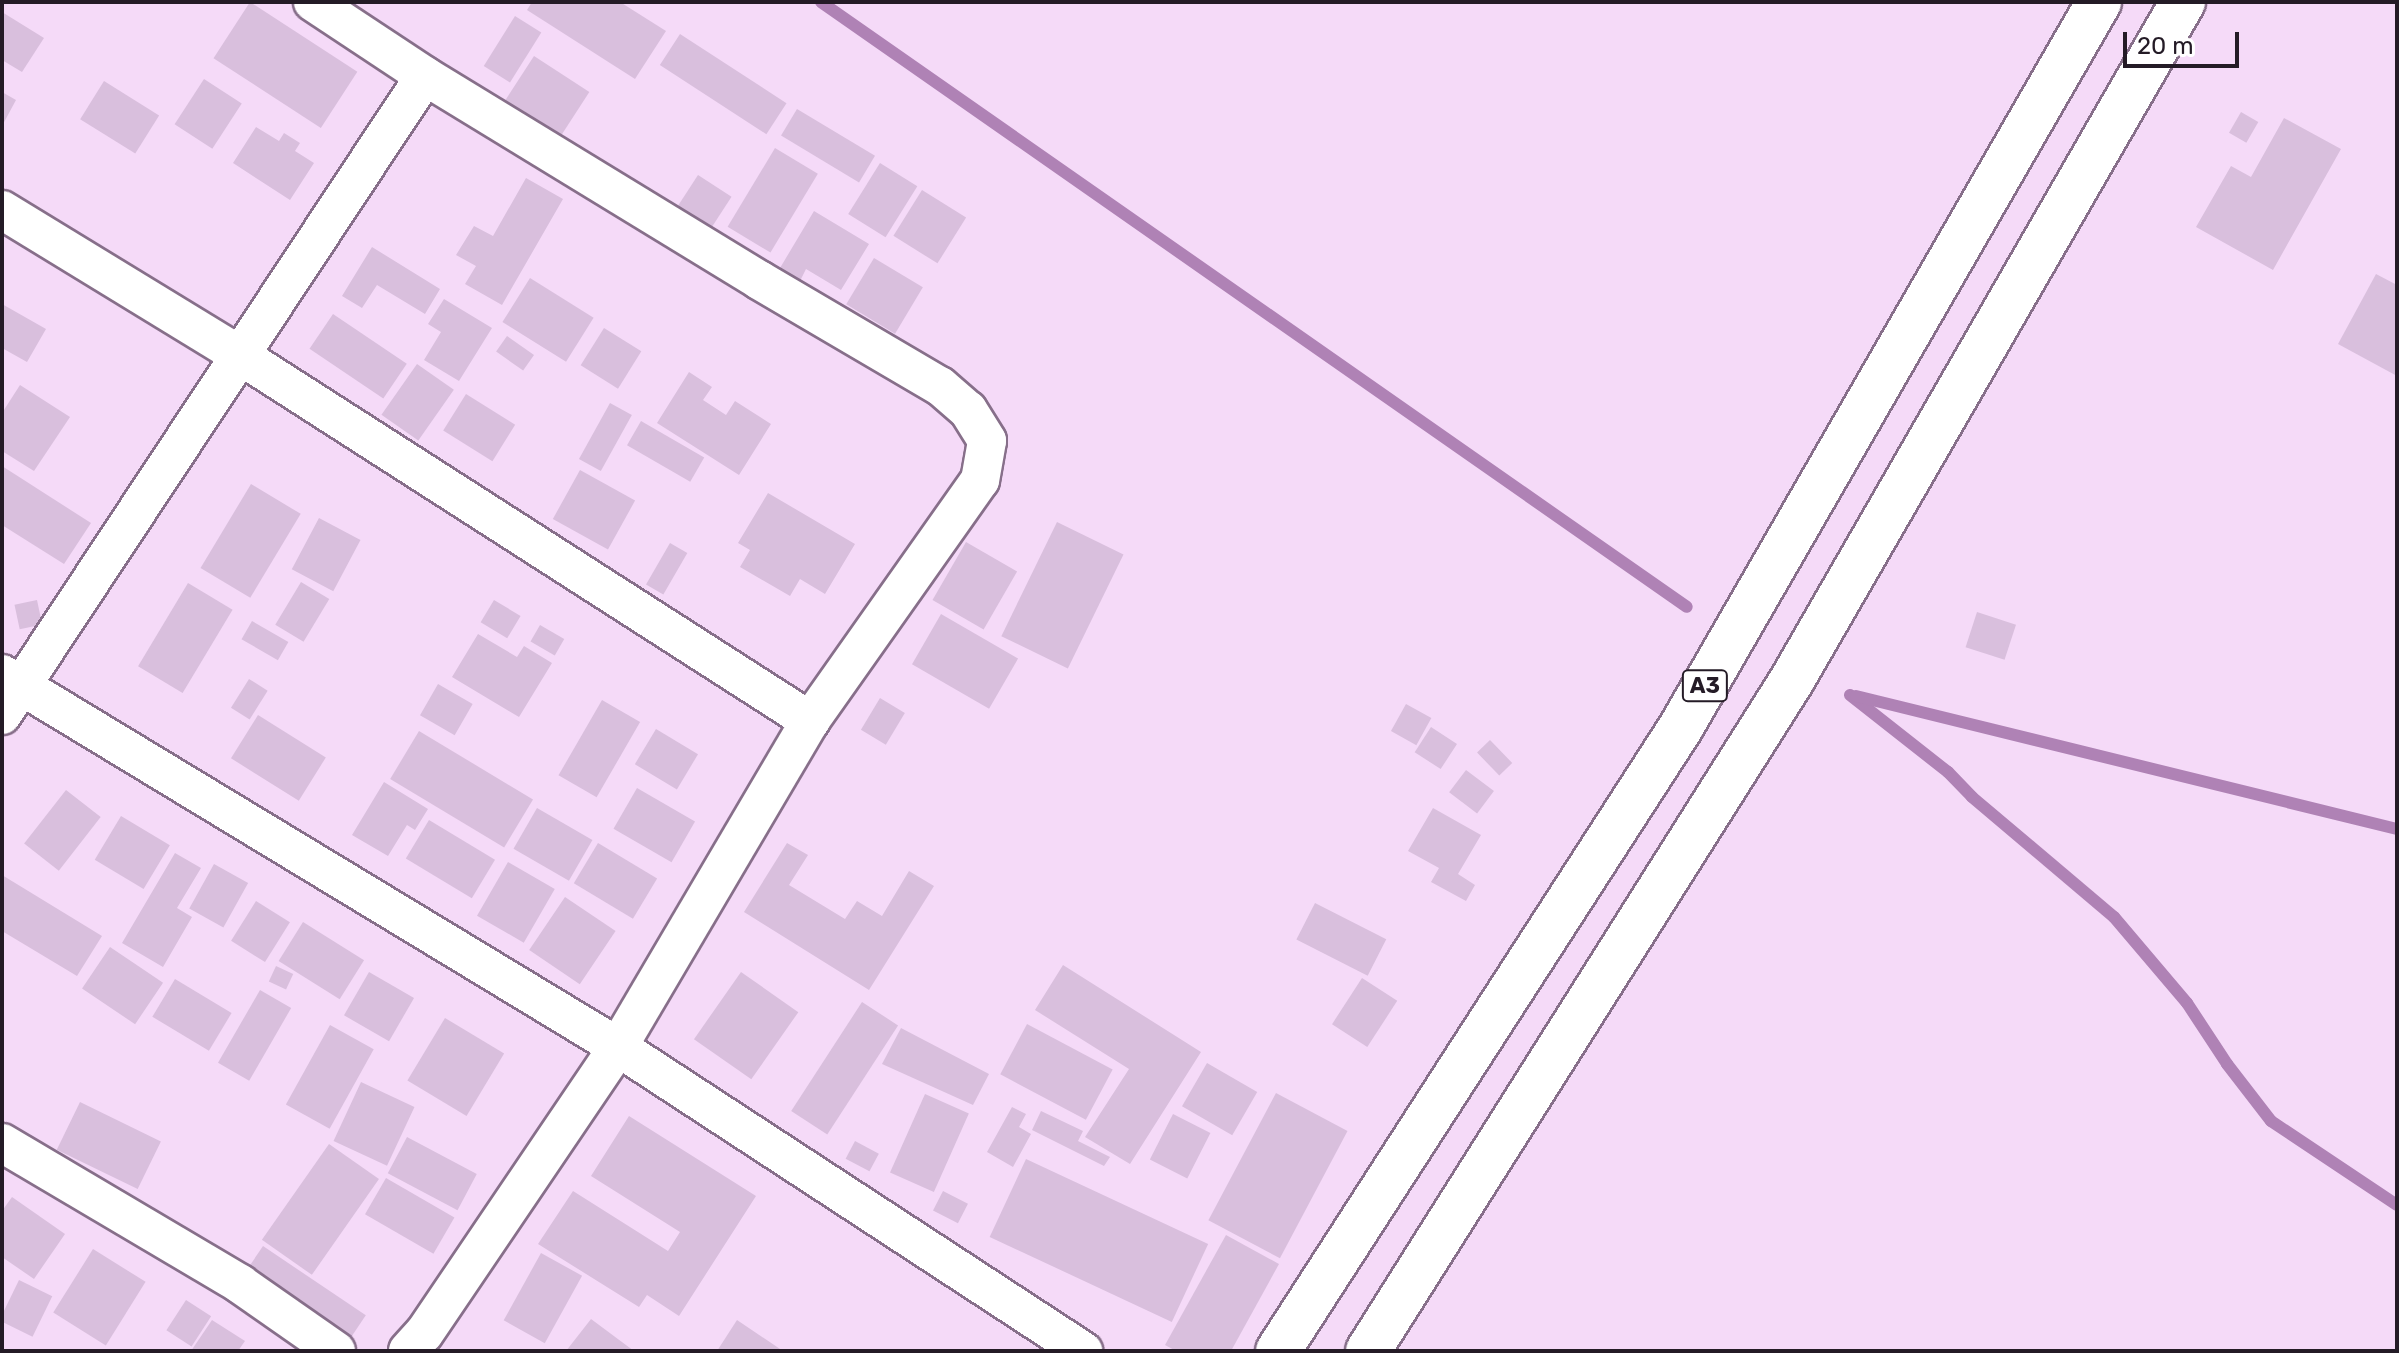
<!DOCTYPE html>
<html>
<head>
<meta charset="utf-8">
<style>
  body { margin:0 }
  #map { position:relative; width:2399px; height:1353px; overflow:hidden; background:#f5daf8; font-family:Rubik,sans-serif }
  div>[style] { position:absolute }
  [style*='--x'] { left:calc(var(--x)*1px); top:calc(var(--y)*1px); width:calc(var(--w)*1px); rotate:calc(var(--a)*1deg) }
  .stream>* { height:12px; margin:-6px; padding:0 6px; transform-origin:6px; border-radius:6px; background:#af82b5 }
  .building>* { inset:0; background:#d9bfdd; transform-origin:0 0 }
  .roads { filter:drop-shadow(2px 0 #876f8a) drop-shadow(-2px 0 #876f8a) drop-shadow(0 2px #876f8a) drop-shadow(0 -2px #876f8a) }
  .street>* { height:38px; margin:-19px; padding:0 19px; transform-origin:19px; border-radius:19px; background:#fff }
  .highway>* { height:44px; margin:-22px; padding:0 22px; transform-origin:22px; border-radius:22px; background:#fff }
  span { translate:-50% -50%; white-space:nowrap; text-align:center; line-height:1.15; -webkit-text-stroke:6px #fff; paint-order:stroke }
  .shield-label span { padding:2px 6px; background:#fff; border:2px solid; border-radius:6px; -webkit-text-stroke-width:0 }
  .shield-label { font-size:22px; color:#241b26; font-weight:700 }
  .frame { position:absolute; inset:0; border:4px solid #241b26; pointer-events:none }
  .scale { position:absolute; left:2123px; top:32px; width:116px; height:36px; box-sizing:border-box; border:4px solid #241b26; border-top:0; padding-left:10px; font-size:24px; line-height:28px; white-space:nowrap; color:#241b26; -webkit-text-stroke:6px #fff; paint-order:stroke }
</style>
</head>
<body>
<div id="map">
  <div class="stream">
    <div style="--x:821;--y:2;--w:1056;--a:34.94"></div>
    <div style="--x:1850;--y:695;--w:125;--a:38.2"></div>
    <div style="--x:1948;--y:772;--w:35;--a:46"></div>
    <div style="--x:1972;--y:797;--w:186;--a:40.2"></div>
    <div style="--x:2114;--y:917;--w:113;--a:49.7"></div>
    <div style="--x:2187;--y:1003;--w:73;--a:56.7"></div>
    <div style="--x:2227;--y:1064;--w:72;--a:52.3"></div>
    <div style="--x:2271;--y:1121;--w:151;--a:33.7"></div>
    <div style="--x:1856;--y:696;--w:557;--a:13.81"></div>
  </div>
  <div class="building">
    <div style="left:250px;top:2px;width:128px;height:67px;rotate:33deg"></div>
    <div style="clip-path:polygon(532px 2px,620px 2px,666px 31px,635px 79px,527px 10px)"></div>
    <div style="clip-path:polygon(2px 12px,44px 38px,22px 72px,2px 60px)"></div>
    <div style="left:515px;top:16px;width:31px;height:59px;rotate:32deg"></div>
    <div style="left:680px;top:34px;width:127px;height:37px;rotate:33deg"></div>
    <div style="left:534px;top:56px;width:66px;height:53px;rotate:33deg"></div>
    <div style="left:204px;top:79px;width:45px;height:54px;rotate:33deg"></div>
    <div style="left:104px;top:81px;width:65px;height:45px;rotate:32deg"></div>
    <div style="clip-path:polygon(2px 92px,16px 100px,2px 126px)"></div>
    <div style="left:797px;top:109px;width:91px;height:31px;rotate:31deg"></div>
    <div style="left:2241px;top:112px;width:20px;height:24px;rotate:30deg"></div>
    <div style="clip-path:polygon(2284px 118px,2341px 149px,2273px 270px,2196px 227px,2231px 166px,2251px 177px)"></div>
    <div style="clip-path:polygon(256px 127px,279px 141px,284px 133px,300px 143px,295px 151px,314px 163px,290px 200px,233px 163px)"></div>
    <div style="left:775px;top:148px;width:50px;height:92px;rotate:31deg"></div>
    <div style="left:880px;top:163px;width:44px;height:60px;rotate:32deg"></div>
    <div style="left:698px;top:175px;width:40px;height:37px;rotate:33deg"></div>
    <div style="clip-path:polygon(526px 178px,563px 199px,502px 305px,465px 284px,476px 266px,456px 255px,474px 226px,493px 236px)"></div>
    <div style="left:922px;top:190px;width:52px;height:54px;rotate:32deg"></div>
    <div style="clip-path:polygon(814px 211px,869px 244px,841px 290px,806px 269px,800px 281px,780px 268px)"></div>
    <div style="clip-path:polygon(372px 247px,440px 289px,425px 314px,377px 285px,362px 308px,342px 296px)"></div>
    <div style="left:874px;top:258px;width:57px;height:54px;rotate:31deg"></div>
    <div style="clip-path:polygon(2376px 274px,2397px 285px,2397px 376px,2338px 344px)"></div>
    <div style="left:530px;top:278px;width:75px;height:52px;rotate:32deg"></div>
    <div style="clip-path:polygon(444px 299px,492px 328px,459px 381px,424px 360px,441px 332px,428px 324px)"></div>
    <div style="clip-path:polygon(2px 304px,46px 329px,27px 362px,2px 348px)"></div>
    <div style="left:333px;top:314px;width:89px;height:42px;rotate:34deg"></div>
    <div style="left:604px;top:328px;width:44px;height:44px;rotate:32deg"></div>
    <div style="left:507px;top:336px;width:33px;height:19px;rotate:35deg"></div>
    <div style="left:417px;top:364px;width:45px;height:62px;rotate:35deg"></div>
    <div style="clip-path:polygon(689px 372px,712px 387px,703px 400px,726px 415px,735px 401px,771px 424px,739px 475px,657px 423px)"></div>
    <div style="clip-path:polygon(20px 385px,70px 417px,34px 471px,2px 451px,2px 413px)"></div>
    <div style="left:466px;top:394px;width:58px;height:43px;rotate:32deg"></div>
    <div style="left:610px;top:403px;width:25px;height:64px;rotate:29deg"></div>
    <div style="left:641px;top:421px;width:73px;height:28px;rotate:30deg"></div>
    <div style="clip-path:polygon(2px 466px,91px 523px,64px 564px,2px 525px)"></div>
    <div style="left:580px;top:470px;width:63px;height:56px;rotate:29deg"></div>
    <div style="left:251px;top:484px;width:58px;height:98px;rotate:31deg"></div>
    <div style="clip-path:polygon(768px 493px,855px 544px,825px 594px,800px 579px,790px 596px,740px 567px,750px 550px,738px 543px)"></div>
    <div style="left:319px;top:518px;width:47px;height:58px;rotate:28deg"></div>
    <div style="left:1057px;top:522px;width:74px;height:127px;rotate:26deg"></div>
    <div style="left:966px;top:542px;width:59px;height:67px;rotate:30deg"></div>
    <div style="left:670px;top:543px;width:20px;height:48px;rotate:30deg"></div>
    <div style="left:301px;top:582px;width:33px;height:50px;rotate:31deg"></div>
    <div style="left:188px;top:583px;width:52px;height:97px;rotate:31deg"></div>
    <div style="left:37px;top:600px;width:25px;height:23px;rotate:78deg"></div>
    <div style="left:494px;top:600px;width:31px;height:26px;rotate:31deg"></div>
    <div style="left:1977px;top:612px;width:41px;height:37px;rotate:18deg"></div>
    <div style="left:941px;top:614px;width:89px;height:58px;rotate:30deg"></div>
    <div style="left:252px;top:621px;width:42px;height:21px;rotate:30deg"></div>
    <div style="left:540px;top:625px;width:28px;height:19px;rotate:30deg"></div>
    <div style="clip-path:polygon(478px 634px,517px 657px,524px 646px,552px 663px,519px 717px,452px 677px)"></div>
    <div style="left:249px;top:679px;width:22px;height:34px;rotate:32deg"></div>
    <div style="left:438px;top:684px;width:40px;height:36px;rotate:30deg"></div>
    <div style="left:880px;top:698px;width:29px;height:37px;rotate:31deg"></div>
    <div style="left:602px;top:700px;width:44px;height:87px;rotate:30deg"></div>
    <div style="left:1406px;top:704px;width:29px;height:31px;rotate:29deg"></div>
    <div style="left:258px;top:715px;width:80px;height:51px;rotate:32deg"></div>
    <div style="left:1431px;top:727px;width:31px;height:30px;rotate:33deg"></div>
    <div style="left:656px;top:729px;width:49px;height:41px;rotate:31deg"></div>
    <div style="left:419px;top:731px;width:133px;height:56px;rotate:31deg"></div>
    <div style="left:1490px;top:740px;width:32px;height:18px;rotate:46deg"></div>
    <div style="left:1466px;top:770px;width:35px;height:28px;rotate:37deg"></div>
    <div style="clip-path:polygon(384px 782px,428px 809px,415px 830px,407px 825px,388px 856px,352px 835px)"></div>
    <div style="left:637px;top:788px;width:67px;height:47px;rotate:30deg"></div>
    <div style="left:66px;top:790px;width:44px;height:68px;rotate:38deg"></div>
    <div style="left:537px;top:808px;width:64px;height:47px;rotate:30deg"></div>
    <div style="clip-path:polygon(1433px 808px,1481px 835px,1458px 874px,1475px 885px,1466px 901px,1431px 882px,1439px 868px,1408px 851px)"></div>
    <div style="left:121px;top:816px;width:57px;height:51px;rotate:31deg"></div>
    <div style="left:429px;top:820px;width:77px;height:45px;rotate:31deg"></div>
    <div style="left:598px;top:843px;width:69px;height:47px;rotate:31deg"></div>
    <div style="clip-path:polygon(787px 843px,808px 855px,789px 885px,845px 919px,857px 901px,882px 916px,909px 871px,934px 886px,869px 990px,744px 912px)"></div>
    <div style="clip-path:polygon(175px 853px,201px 868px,177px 908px,192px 917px,163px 967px,122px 943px)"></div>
    <div style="left:508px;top:862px;width:54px;height:62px;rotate:30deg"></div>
    <div style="left:214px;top:864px;width:39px;height:51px;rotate:29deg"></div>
    <div style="clip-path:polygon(2px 875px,102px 936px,77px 976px,2px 931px)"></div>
    <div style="left:565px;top:897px;width:61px;height:64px;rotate:34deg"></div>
    <div style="left:256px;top:901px;width:40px;height:47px;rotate:32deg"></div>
    <div style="left:1315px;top:903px;width:80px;height:41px;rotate:27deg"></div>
    <div style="left:303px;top:922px;width:72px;height:46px;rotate:32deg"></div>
    <div style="left:110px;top:947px;width:64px;height:50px;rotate:34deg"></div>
    <div style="clip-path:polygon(1063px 965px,1201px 1052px,1130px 1164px,1085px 1137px,1129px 1069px,1035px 1010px)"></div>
    <div style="left:276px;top:966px;width:19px;height:17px;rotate:25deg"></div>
    <div style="left:369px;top:972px;width:52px;height:50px;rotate:30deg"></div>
    <div style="left:741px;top:972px;width:70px;height:82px;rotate:35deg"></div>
    <div style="left:1362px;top:978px;width:42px;height:55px;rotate:33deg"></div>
    <div style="left:175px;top:979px;width:66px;height:44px;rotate:31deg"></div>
    <div style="left:260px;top:990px;width:36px;height:84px;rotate:30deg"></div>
    <div style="left:862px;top:1002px;width:43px;height:130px;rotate:33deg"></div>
    <div style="left:445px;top:1018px;width:69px;height:73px;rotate:31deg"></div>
    <div style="left:1027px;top:1024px;width:97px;height:57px;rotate:28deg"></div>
    <div style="left:330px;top:1025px;width:50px;height:91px;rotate:29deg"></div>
    <div style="clip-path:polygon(901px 1028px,989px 1074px,973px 1105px,882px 1064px)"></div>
    <div style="left:1207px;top:1063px;width:58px;height:50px;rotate:30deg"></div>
    <div style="left:361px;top:1082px;width:59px;height:65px;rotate:25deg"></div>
    <div style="left:1276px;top:1093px;width:81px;height:144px;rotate:28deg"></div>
    <div style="left:925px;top:1094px;width:48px;height:86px;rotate:24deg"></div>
    <div style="left:80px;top:1102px;width:90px;height:53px;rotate:26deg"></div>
    <div style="clip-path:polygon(1012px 1107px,1026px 1114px,1019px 1127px,1031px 1134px,1013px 1167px,987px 1152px)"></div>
    <div style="clip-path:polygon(1041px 1111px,1083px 1131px,1078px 1141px,1110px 1157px,1104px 1166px,1032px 1130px)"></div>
    <div style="left:1173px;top:1114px;width:42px;height:51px;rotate:27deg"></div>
    <div style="clip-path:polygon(629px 1116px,756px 1196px,679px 1316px,647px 1295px,639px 1307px,538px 1244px,573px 1191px,668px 1251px,680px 1232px,591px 1176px)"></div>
    <div style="left:407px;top:1137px;width:79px;height:41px;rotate:28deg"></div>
    <div style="left:855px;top:1141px;width:27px;height:20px;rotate:28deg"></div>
    <div style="left:329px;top:1144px;width:61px;height:117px;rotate:35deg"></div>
    <div style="left:1026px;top:1159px;width:201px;height:86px;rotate:25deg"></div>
    <div style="left:386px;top:1178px;width:79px;height:42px;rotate:30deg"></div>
    <div style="left:943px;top:1191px;width:28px;height:22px;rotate:27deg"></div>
    <div style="clip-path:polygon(12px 1197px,65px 1234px,34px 1279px,2px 1257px,2px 1211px)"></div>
    <div style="clip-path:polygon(1226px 1235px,1279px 1264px,1231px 1351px,1176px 1351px,1165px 1345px)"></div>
    <div style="left:263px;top:1246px;width:124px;height:42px;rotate:34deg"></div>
    <div style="left:93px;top:1249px;width:62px;height:75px;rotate:32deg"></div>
    <div style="left:541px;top:1253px;width:47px;height:77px;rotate:29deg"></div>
    <div style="left:19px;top:1280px;width:37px;height:45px;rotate:26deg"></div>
    <div style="left:186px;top:1300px;width:30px;height:36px;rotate:33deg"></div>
    <div style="clip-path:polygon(591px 1319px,634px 1351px,566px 1351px)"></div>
    <div style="clip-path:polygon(212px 1320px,245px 1341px,238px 1351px,191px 1351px)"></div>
    <div style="clip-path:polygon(737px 1320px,783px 1351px,717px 1351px)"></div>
  </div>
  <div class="roads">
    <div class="street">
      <div style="--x:313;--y:2;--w:134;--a:33.5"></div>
      <div style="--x:425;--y:76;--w:391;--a:31.4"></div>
      <div style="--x:759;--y:280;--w:210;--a:30.4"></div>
      <div style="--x:940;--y:386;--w:37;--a:41"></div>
      <div style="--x:968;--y:410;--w:36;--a:58"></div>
      <div style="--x:987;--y:441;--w:40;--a:100"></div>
      <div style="--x:980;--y:480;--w:295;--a:125.2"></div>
      <div style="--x:810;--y:721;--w:378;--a:120.5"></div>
      <div style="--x:618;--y:1047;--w:346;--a:124.1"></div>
      <div style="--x:424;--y:1333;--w:24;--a:132"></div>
      <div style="--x:2;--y:210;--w:276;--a:31.4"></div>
      <div style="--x:238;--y:354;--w:680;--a:32.68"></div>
      <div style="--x:2;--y:674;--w:720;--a:31.2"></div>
      <div style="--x:618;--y:1047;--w:556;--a:33.18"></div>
      <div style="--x:2;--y:715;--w:766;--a:-56.5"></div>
      <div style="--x:2;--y:1143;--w:277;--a:30.6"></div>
      <div style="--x:240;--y:1284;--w:117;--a:34.9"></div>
    </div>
    <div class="highway">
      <div style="--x:1278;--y:1351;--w:743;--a:-57.14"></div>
      <div style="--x:1681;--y:727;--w:837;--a:-60.03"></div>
      <div style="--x:1368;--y:1351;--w:794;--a:-57.71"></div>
      <div style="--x:1792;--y:680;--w:783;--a:-60.03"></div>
    </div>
  </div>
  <div class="shield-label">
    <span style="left:1705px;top:686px">A3</span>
  </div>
  <div class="frame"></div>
  <div class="scale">20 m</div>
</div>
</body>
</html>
